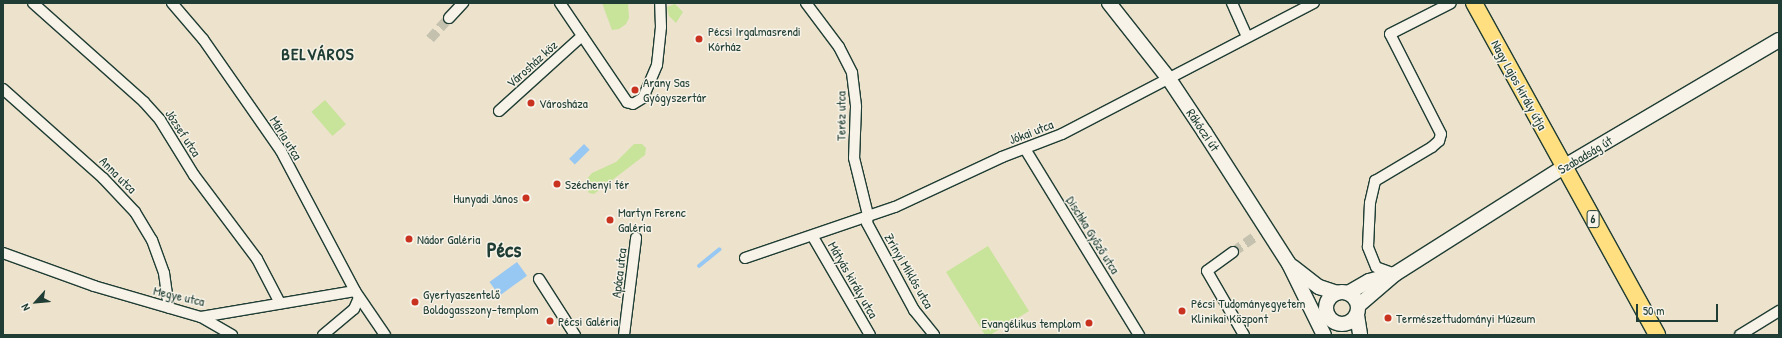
<!DOCTYPE html>
<html>
<head>
<meta charset="utf-8">
<style>
  body { margin:0 }
  #map { position:relative; width:1782px; height:338px; overflow:hidden; background:#ede2cc; font-family:"Patrick Hand",sans-serif }
  div>[style] { position:absolute }
  [style*='--x'] { left:calc(var(--x)*1px); top:calc(var(--y)*1px); width:calc(var(--w)*1px); rotate:calc(var(--a)*1deg) }
  .green>* { inset:0; background:#c8e39a; transform-origin:0 0 }
  .water>* { inset:0; background:#97c8f3; transform-origin:0 0 }
  .stream>* { height:3.5px; margin:-1.75px; padding:0 1.75px; transform-origin:1.75px; border-radius:1.75px; background:#97c8f3 }
  .street-tunnel>* { height:10px; margin-top:-5px; transform-origin:0; background:repeating-linear-gradient(90deg,#c4c1ae 0 10px,transparent 0 15px) }
  .roads { filter:drop-shadow(1px 0 #1f3d34) drop-shadow(-1px 0 #1f3d34) drop-shadow(0 1px #1f3d34) drop-shadow(0 -1px #1f3d34) }
  .street>* { height:10px; margin:-5px; padding:0 5px; transform-origin:5px; border-radius:5px; background:#f7f3e8 }
  .secondary>* { height:14px; margin:-7px; padding:0 7px; transform-origin:7px; border-radius:7px; background:#f7f3e8 }
  .secondary>.ring { margin:-7px; padding:0; box-sizing:content-box; background:none; border:14px solid #f7f3e8; border-radius:50% }
  .primary>* { height:16px; margin:-8px; padding:0 8px; transform-origin:8px; border-radius:8px; background:#ffdf80 }
  .dots>* { width:11px; height:11px; translate:-50% -50%; box-sizing:border-box; border:2px solid #f7f3e8; border-radius:50% }
  span { translate:-50% -50%; white-space:nowrap; text-align:center; line-height:1.15; -webkit-text-stroke:3px #f7f3e8; paint-order:stroke }
  .shield-label span { padding:1px 3px; background:#f7f3e8; border:1px solid; border-radius:3px; -webkit-text-stroke-width:0 }
  .shield-label { font-size:12px; color:#1f3d34; font-weight:700 }
  .poi-label { font-size:13px; color:#1f3d34 }
  .left { translate:0 -50%; text-align:left }
  .right { translate:-100% -50%; text-align:right }
  .street-label { font-size:13px; color:#1f3d34 }
  .district-label { font-size:17px; color:#1f3d34; font-weight:700; letter-spacing:1px }
  .town-label { font-size:21px; color:#1f3d34; font-weight:700 }
  .frame { position:absolute; inset:0; border:4px solid #1f3d34; pointer-events:none }
  .north { position:absolute; left:16px; top:282px; width:40px; height:40px; -webkit-text-stroke:3px #f7f3e8; paint-order:stroke; rotate:243deg; font-size:11px; font-weight:700; line-height:16px; text-align:center; color:#1f3d34 }
  .north::after { content:''; display:block; margin:auto; width:14px; height:18px; background:#1f3d34; clip-path:polygon(50% 0,100% 100%,50% 72%,0 100%) }
  .scale { position:absolute; left:1636px; top:304px; width:82px; height:18px; box-sizing:border-box; border:2px solid #1f3d34; border-top:0; padding-left:5px; font-size:12px; line-height:14px; white-space:nowrap; color:#1f3d34; -webkit-text-stroke:3px #f7f3e8; paint-order:stroke }
</style>
</head>
<body>
<div id="map">
  <div class="green">
    <div style="clip-path:polygon(602px 3px,628px 3px,629px 18px,626px 24px,619px 29px,612px 30px)"></div>
    <div style="clip-path:polygon(675px 4px,683px 12px,676px 23px,669px 16px,667px 7px)"></div>
    <div style="left:325px;top:100px;width:32px;height:18px;rotate:49deg"></div>
    <div style="clip-path:polygon(634px 144px,642px 144px,646px 148px,645px 155px,594px 194px,589px 193px,585px 186px,586px 180px,592px 173px,616px 162px)"></div>
    <div style="clip-path:polygon(988px 246px,1029px 311px,990px 335px,985px 335px,946px 272px)"></div>
  </div>
  <div class="water">
    <div style="left:584px;top:144px;width:8px;height:21px;rotate:45deg"></div>
    <div style="left:517px;top:262px;width:17px;height:34px;rotate:54deg"></div>
  </div>
  <div class="stream">
    <div style="--x:699;--y:266;--w:26;--a:-39"></div>
  </div>
  <div class="street-tunnel">
    <div style="--x:430;--y:39;--w:28;--a:-48"></div>
    <div style="--x:1233;--y:252;--w:29;--a:-35"></div>
  </div>
  <div class="roads">
    <div class="street">
      <div style="--x:33;--y:3;--w:149;--a:41.7"></div>
      <div style="--x:144;--y:102;--w:24;--a:48"></div>
      <div style="--x:160;--y:120;--w:65;--a:58.3"></div>
      <div style="--x:194;--y:175;--w:105;--a:53.1"></div>
      <div style="--x:257;--y:259;--w:50;--a:62.4"></div>
      <div style="--x:172;--y:3;--w:48;--a:49.3"></div>
      <div style="--x:203;--y:39;--w:136;--a:55.1"></div>
      <div style="--x:281;--y:151;--w:158;--a:62.1"></div>
      <div style="--x:355;--y:291;--w:53;--a:55.7"></div>
      <div style="--x:560;--y:3;--w:120;--a:55.9"></div>
      <div style="--x:627;--y:102;--w:6;--a:18"></div>
      <div style="--x:633;--y:104;--w:12;--a:-31"></div>
      <div style="--x:643;--y:98;--w:36;--a:-67"></div>
      <div style="--x:657;--y:65;--w:38;--a:-84"></div>
      <div style="--x:661;--y:27;--w:24;--a:-92"></div>
      <div style="--x:806;--y:3;--w:55;--a:53.1"></div>
      <div style="--x:839;--y:47;--w:29;--a:63"></div>
      <div style="--x:852;--y:73;--w:34;--a:83"></div>
      <div style="--x:856;--y:107;--w:51;--a:92.2"></div>
      <div style="--x:854;--y:158;--w:59;--a:76.2"></div>
      <div style="--x:868;--y:215;--w:8;--a:97"></div>
      <div style="--x:867;--y:223;--w:99;--a:61.6"></div>
      <div style="--x:914;--y:310;--w:32;--a:51"></div>
      <div style="--x:1232;--y:3;--w:37;--a:66"></div>
      <div style="--x:449;--y:18;--w:21;--a:-47"></div>
      <div style="--x:3;--y:89;--w:134;--a:41.7"></div>
      <div style="--x:103;--y:178;--w:47;--a:46.7"></div>
      <div style="--x:135;--y:212;--w:33;--a:59"></div>
      <div style="--x:152;--y:240;--w:35;--a:70"></div>
      <div style="--x:164;--y:273;--w:35;--a:82"></div>
      <div style="--x:499;--y:111;--w:112;--a:-42.1"></div>
      <div style="--x:1025;--y:149;--w:218;--a:58.5"></div>
      <div style="--x:813;--y:237;--w:113;--a:59.8"></div>
      <div style="--x:1233;--y:252;--w:32;--a:144"></div>
      <div style="--x:1207;--y:271;--w:74;--a:60"></div>
      <div style="--x:3;--y:253;--w:97;--a:19.9"></div>
      <div style="--x:94;--y:286;--w:111;--a:16.2"></div>
      <div style="--x:201;--y:317;--w:156;--a:-9.6"></div>
      <div style="--x:745;--y:258;--w:158;--a:-18.8"></div>
      <div style="--x:895;--y:207;--w:118;--a:-25"></div>
      <div style="--x:1002;--y:157;--w:64;--a:-21"></div>
      <div style="--x:1062;--y:134;--w:284;--a:-27.5"></div>
      <div style="--x:1395;--y:274;--w:20;--a:-160"></div>
      <div style="--x:1376;--y:267;--w:22;--a:-112"></div>
      <div style="--x:1368;--y:247;--w:44;--a:-87.4"></div>
      <div style="--x:1370;--y:203;--w:23;--a:-77"></div>
      <div style="--x:1375;--y:181;--w:66;--a:-30.8"></div>
      <div style="--x:1432;--y:147;--w:9;--a:-41"></div>
      <div style="--x:1439;--y:141;--w:7;--a:-74"></div>
      <div style="--x:1441;--y:134;--w:112;--a:-117"></div>
      <div style="--x:1390;--y:34;--w:68;--a:-26.9"></div>
      <div style="--x:539;--y:279;--w:67;--a:57.3"></div>
      <div style="--x:201;--y:317;--w:36;--a:30"></div>
      <div style="--x:323;--y:335;--w:40;--a:-40"></div>
      <div style="--x:354;--y:309;--w:12;--a:-66"></div>
      <div style="--x:624;--y:335;--w:98;--a:-82.9"></div>
      <div style="--x:1740;--y:335;--w:46;--a:-31.6"></div>
    </div>
    <div class="secondary">
      <div style="--x:1109;--y:3;--w:97;--a:51.7"></div>
      <div style="--x:1169;--y:79;--w:65;--a:56.3"></div>
      <div style="--x:1205;--y:133;--w:156;--a:57.3"></div>
      <div style="--x:1289;--y:264;--w:79;--a:63.8"></div>
      <div style="--x:1293;--y:267;--w:33;--a:38"></div>
      <div style="--x:1319;--y:287;--w:19;--a:18"></div>
      <div class="ring" style="left:1326px;top:292px;width:18px;height:18px"></div>
      <div style="--x:1348;--y:293;--w:24;--a:-30"></div>
      <div style="--x:1369;--y:281;--w:20;--a:-15"></div>
      <div style="--x:1359;--y:305;--w:48;--a:-40.7"></div>
      <div style="--x:1395;--y:274;--w:201;--a:-32.4"></div>
      <div style="--x:1565;--y:166;--w:248;--a:-30.5"></div>
      <div style="--x:1357;--y:315;--w:20;--a:81"></div>
    </div>
    <div class="primary">
      <div style="--x:1474;--y:3;--w:379;--a:61.1"></div>
    </div>
  </div>
  <div class="dots">
    <div style="left:699px;top:39px;background:#c8321e"></div>
    <div style="left:635px;top:90px;background:#c8321e"></div>
    <div style="left:531px;top:103px;background:#c8321e"></div>
    <div style="left:557px;top:184px;background:#c8321e"></div>
    <div style="left:526px;top:198px;background:#c8321e"></div>
    <div style="left:610px;top:220px;background:#c8321e"></div>
    <div style="left:409px;top:239px;background:#c8321e"></div>
    <div style="left:415px;top:302px;background:#c8321e"></div>
    <div style="left:1182px;top:311px;background:#c8321e"></div>
    <div style="left:1388px;top:318px;background:#c8321e"></div>
    <div style="left:550px;top:321px;background:#c8321e"></div>
    <div style="left:1089px;top:323px;background:#c8321e"></div>
  </div>
  <div class="shield-label">
    <span style="left:1593px;top:219px">6</span>
  </div>
  <div class="poi-label">
    <span class="left" style="left:708px;top:39px">Pécsi Irgalmasrendi<br>Kórház</span>
    <span class="left" style="left:643px;top:90px">Arany Sas<br>Gyógyszertár</span>
    <span class="left" style="left:539px;top:103px">Városháza</span>
    <span class="left" style="left:565px;top:184px">Széchenyi tér</span>
    <span class="right" style="left:518px;top:198px">Hunyadi János</span>
    <span class="left" style="left:618px;top:220px">Martyn Ferenc<br>Galéria</span>
    <span class="left" style="left:417px;top:239px">Nádor Galéria</span>
    <span class="left" style="left:423px;top:302px">Gyertyaszentelő<br>Boldogasszony-templom</span>
    <span class="left" style="left:1191px;top:311px">Pécsi Tudományegyetem<br>Klinikai Központ</span>
    <span class="left" style="left:1396px;top:318px">Természettudományi Múzeum</span>
    <span class="left" style="left:558px;top:321px">Pécsi Galéria</span>
    <span class="right" style="left:1081px;top:323px">Evangélikus templom</span>
  </div>
  <div class="street-label">
    <span style="left:532px;top:64px;rotate:-42deg">Városház köz</span>
    <span style="left:1519px;top:85px;rotate:61deg">Nagy Lajos király útja</span>
    <span style="left:841px;top:116px;rotate:-90deg">Teréz utca</span>
    <span style="left:1203px;top:130px;rotate:56deg">Rákóczi út</span>
    <span style="left:1031px;top:132px;rotate:-21deg">Jókai utca</span>
    <span style="left:183px;top:133px;rotate:57deg">József utca</span>
    <span style="left:286px;top:138px;rotate:58deg">Mária utca</span>
    <span style="left:1585px;top:155px;rotate:-31deg">Szabadság út</span>
    <span style="left:118px;top:175px;rotate:45deg">Anna utca</span>
    <span style="left:1093px;top:235px;rotate:58deg">Dischka Győző utca</span>
    <span style="left:909px;top:271px;rotate:60deg">Zrínyi Miklós utca</span>
    <span style="left:619px;top:273px;rotate:-83deg">Apáca utca</span>
    <span style="left:853px;top:280px;rotate:60deg">Mátyás király utca</span>
    <span style="left:179px;top:296px;rotate:13deg">Megye utca</span>
  </div>
  <div class="district-label">
    <span style="left:318px;top:54px">BELVÁROS</span>
  </div>
  <div class="town-label">
    <span style="left:504px;top:250px">Pécs</span>
  </div>
  <div class="frame"></div>
  <div class="north">N</div>
  <div class="scale">50 m</div>
</div>
</body>
</html>
